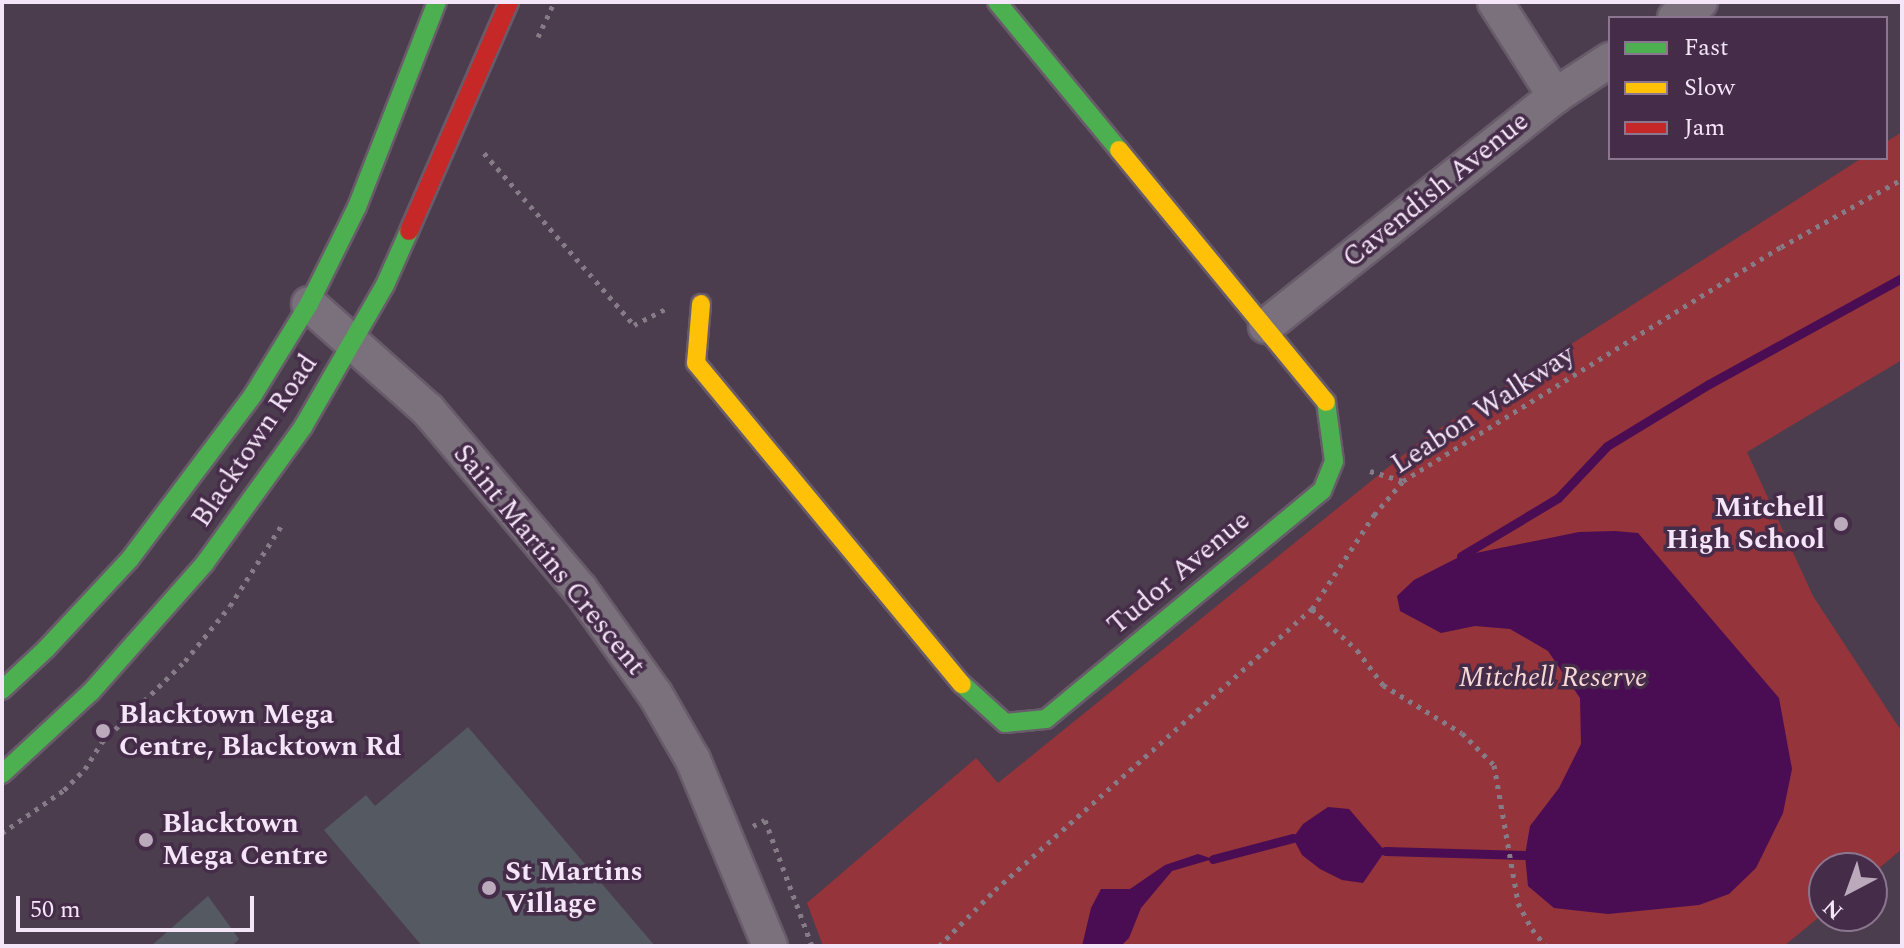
<!DOCTYPE html>
<html>
<head>
<meta charset="utf-8">
<style>
  body { margin:0 }
  #map { position:relative; width:1904px; height:948px; overflow:hidden; background:#4b3d4d; font-family:Spectral,serif }
  div>[style] { position:absolute }
  [style*='--x'] { left:calc(var(--x)*1px); top:calc(var(--y)*1px); width:calc(var(--w)*1px); rotate:calc(var(--a)*1deg) }
  .green>* { inset:0; background:#95343a }
  .water>* { inset:0; background:#4a0d53 }
  .stream>* { height:9px; margin:-4.5px; padding:0 4.5px; transform-origin:4.5px; border-radius:4.5px; background:#4a0d53 }
  .building>* { inset:0; background:#555961 }
  .path>* { height:5px; margin-top:-2.5px; transform-origin:0; background:repeating-linear-gradient(90deg,#867c87 0 4px,transparent 0 10px) }
  .roads { filter:drop-shadow(2px 0 #685b6a) drop-shadow(-2px 0 #685b6a) drop-shadow(0 2px #685b6a) drop-shadow(0 -2px #685b6a) }
  .street>* { height:34px; margin:-17px; padding:0 17px; transform-origin:17px; border-radius:17px; background:#7b717d }
  .fast>* { height:18px; margin:-9px; padding:0 9px; transform-origin:9px; border-radius:9px; background:#4caf50 }
  .slow>* { height:18px; margin:-9px; padding:0 9px; transform-origin:9px; border-radius:9px; background:#ffc107 }
  .jam>* { height:18px; margin:-9px; padding:0 9px; transform-origin:9px; border-radius:9px; background:#c62828 }
  .dots>* { width:22px; height:22px; translate:-50% -50%; box-sizing:border-box; border:4px solid #452c49; border-radius:50% }
  span { translate:-50% -50%; white-space:nowrap; text-align:center; line-height:1.15; -webkit-text-stroke:7px #452c49; paint-order:stroke }
  .street-label { font-size:28px; color:#f5e5f8 }
  .poi-label { font-size:28px; color:#f5e5f8; font-weight:700 }
  .right { translate:-100% -50%; text-align:right }
  .left { translate:0 -50%; text-align:left }
  .park-label { font-size:28px; color:#fad8d5; font-style:italic }
  .frame { position:absolute; inset:0; border:4px solid #f5e5f8; pointer-events:none }
  .legend { position:absolute; left:1608px; top:16px; width:280px; height:144px; box-sizing:border-box; background:#452c49; border:2px solid #8b768f; margin:0; padding:10px 14px; list-style:none; font-size:24px; color:#f5e5f8 }
  .legend li { display:flex; align-items:center; gap:16px; height:40px }
  .legend b { width:40px; border:2px solid #8b768f }
  .north { position:absolute; left:1808px; top:852px; width:80px; height:80px; box-sizing:border-box; background:#452c49; border:2px solid #8b768f; border-radius:50%; rotate:221deg; font-size:22px; font-weight:700; line-height:32px; text-align:center; color:#f5e5f8 }
  .north::after { content:''; display:block; margin:auto; width:28px; height:36px; background:#baaabc; clip-path:polygon(50% 0,100% 100%,50% 72%,0 100%) }
  .scale { position:absolute; left:16px; top:896px; width:238px; height:36px; box-sizing:border-box; border:4px solid #f5e5f8; border-top:0; padding-left:10px; font-size:24px; line-height:28px; white-space:nowrap; color:#f5e5f8; -webkit-text-stroke:6px #452c49; paint-order:stroke }
</style>
</head>
<body>
<div id="map">
  <div class="green">
    <div style="clip-path:polygon(1902px 132px,1902px 360px,1747px 452px,1813px 596px,1902px 732px,1902px 849px,1872px 874px,1872px 868px,1824px 868px,1824px 913px,1784px 946px,823px 946px,807px 903px,976px 758px,998px 783px,1423px 439px,1862px 158px,1886px 158px,1886px 142px)"></div>
  </div>
  <div class="water">
    <div style="clip-path:polygon(1615px 531px,1638px 533px,1779px 698px,1792px 769px,1783px 813px,1756px 868px,1729px 894px,1699px 905px,1608px 914px,1554px 908px,1528px 886px,1525px 855px,1530px 826px,1559px 788px,1581px 744px,1580px 698px,1548px 651px,1510px 629px,1475px 626px,1441px 633px,1400px 611px,1397px 596px,1414px 580px,1461px 556px,1579px 532px)"></div>
    <div style="clip-path:polygon(1328px 807px,1349px 809px,1385px 851px,1363px 883px,1342px 880px,1320px 869px,1302px 855px,1293px 838px,1303px 824px)"></div>
    <div style="clip-path:polygon(1198px 854px,1213px 859px,1172px 871px,1141px 908px,1129px 938px,1121px 946px,1082px 946px,1091px 908px,1101px 889px,1130px 889px,1165px 865px)"></div>
  </div>
  <div class="stream">
    <div style="--x:1461;--y:556;--w:113;--a:-30.9"></div>
    <div style="--x:1558;--y:498;--w:71;--a:-46.7"></div>
    <div style="--x:1607;--y:446;--w:119;--a:-31.3"></div>
    <div style="--x:1709;--y:384;--w:220;--a:-28.8"></div>
    <div style="--x:1385;--y:851;--w:140;--a:1.6"></div>
    <div style="--x:1213;--y:859;--w:83;--a:-14.7"></div>
  </div>
  <div class="building">
    <div style="clip-path:polygon(468px 727px,655px 946px,422px 946px,324px 830px,366px 795px,375px 806px)"></div>
    <div style="clip-path:polygon(208px 896px,239px 939px,232px 946px,151px 946px)"></div>
  </div>
  <div class="path">
    <div style="--x:538;--y:37;--w:38;--a:-65"></div>
    <div style="--x:484;--y:153;--w:228;--a:48.9"></div>
    <div style="--x:634;--y:325;--w:35;--a:-27"></div>
    <div style="--x:1370;--y:471;--w:34;--a:17"></div>
    <div style="--x:1312;--y:609;--w:61;--a:42.3"></div>
    <div style="--x:1357;--y:650;--w:44;--a:53.4"></div>
    <div style="--x:1383;--y:685;--w:92;--a:31.3"></div>
    <div style="--x:1462;--y:733;--w:45;--a:45"></div>
    <div style="--x:1494;--y:765;--w:140;--a:80.1"></div>
    <div style="--x:1518;--y:903;--w:30;--a:62"></div>
    <div style="--x:1532;--y:929;--w:22;--a:51"></div>
    <div style="--x:753;--y:826;--w:13;--a:-27"></div>
    <div style="--x:765;--y:820;--w:134;--a:69.5"></div>
    <div style="--x:2;--y:833;--w:75;--a:-34.7"></div>
    <div style="--x:64;--y:790;--w:30;--a:-45"></div>
    <div style="--x:85;--y:769;--w:31;--a:-58"></div>
    <div style="--x:101;--y:743;--w:117;--a:-44.3"></div>
    <div style="--x:185;--y:661;--w:71;--a:-50.7"></div>
    <div style="--x:230;--y:606;--w:98;--a:-57.4"></div>
    <div style="--x:939;--y:946;--w:79;--a:-45"></div>
    <div style="--x:995;--y:890;--w:424;--a:-41.6"></div>
    <div style="--x:1312;--y:609;--w:113;--a:-56.6"></div>
    <div style="--x:1374;--y:515;--w:45;--a:-49.5"></div>
    <div style="--x:1403;--y:481;--w:445;--a:-31.8"></div>
    <div style="--x:1781;--y:247;--w:139;--a:-29.3"></div>
  </div>
  <div class="roads">
    <div class="street">
      <div style="--x:1495;--y:2;--w:112;--a:57.4"></div>
      <div style="--x:1675;--y:18;--w:30;--a:-33"></div>
      <div style="--x:309;--y:304;--w:159;--a:41.7"></div>
      <div style="--x:428;--y:410;--w:235;--a:49.7"></div>
      <div style="--x:580;--y:589;--w:129;--a:54.5"></div>
      <div style="--x:655;--y:694;--w:76;--a:60.1"></div>
      <div style="--x:693;--y:760;--w:201;--a:67.5"></div>
      <div style="--x:1266;--y:326;--w:369;--a:-38.5"></div>
      <div style="--x:1555;--y:96;--w:66;--a:-33.2"></div>
    </div>
    <div class="fast">
      <div style="--x:997;--y:2;--w:192;--a:50.5"></div>
      <div style="--x:962;--y:684;--w:58;--a:42.2"></div>
      <div style="--x:1005;--y:723;--w:41;--a:-5.6"></div>
      <div style="--x:1046;--y:719;--w:358;--a:-39.6"></div>
      <div style="--x:1322;--y:491;--w:32;--a:-68"></div>
      <div style="--x:1334;--y:461;--w:60;--a:-97.7"></div>
      <div style="--x:2;--y:690;--w:60;--a:-43"></div>
      <div style="--x:46;--y:649;--w:123;--a:-47"></div>
      <div style="--x:130;--y:559;--w:205;--a:-53.1"></div>
      <div style="--x:253;--y:395;--w:107;--a:-58.4"></div>
      <div style="--x:309;--y:304;--w:108;--a:-63.7"></div>
      <div style="--x:357;--y:207;--w:220;--a:-68.7"></div>
      <div style="--x:2;--y:774;--w:121;--a:-42.7"></div>
      <div style="--x:91;--y:692;--w:172;--a:-48.5"></div>
      <div style="--x:205;--y:563;--w:168;--a:-54.2"></div>
      <div style="--x:303;--y:427;--w:164;--a:-60"></div>
      <div style="--x:385;--y:285;--w:59;--a:-66"></div>
    </div>
    <div class="slow">
      <div style="--x:1119;--y:150;--w:326;--a:50.6"></div>
      <div style="--x:701;--y:304;--w:59;--a:94.8"></div>
      <div style="--x:696;--y:363;--w:417;--a:50.4"></div>
    </div>
    <div class="jam">
      <div style="--x:409;--y:231;--w:250;--a:-66.4"></div>
    </div>
  </div>
  <div class="dots">
    <div style="left:1841px;top:524px;background:#baaabc"></div>
    <div style="left:103px;top:731px;background:#baaabc"></div>
    <div style="left:146px;top:840px;background:#baaabc"></div>
    <div style="left:489px;top:888px;background:#baaabc"></div>
  </div>
  <div class="street-label">
    <span style="left:1436px;top:190px;rotate:-39deg">Cavendish Avenue</span>
    <span style="left:1483px;top:410px;rotate:-33deg">Leabon Walkway</span>
    <span style="left:255px;top:441px;rotate:-56deg">Blacktown Road</span>
    <span style="left:549px;top:560px;rotate:51deg">Saint Martins Crescent</span>
    <span style="left:1179px;top:573px;rotate:-40deg">Tudor Avenue</span>
  </div>
  <div class="poi-label">
    <span class="right" style="left:1825px;top:524px">Mitchell<br>High School</span>
    <span class="left" style="left:119px;top:731px">Blacktown Mega<br>Centre, Blacktown Rd</span>
    <span class="left" style="left:162px;top:840px">Blacktown<br>Mega Centre</span>
    <span class="left" style="left:505px;top:888px">St Martins<br>Village</span>
  </div>
  <div class="park-label">
    <span style="left:1553px;top:678px">Mitchell Reserve</span>
  </div>
  <div class="frame"></div>
  <ul class="legend">
  <li><b style="height:10px;background:#4caf50"></b>Fast</li>
  <li><b style="height:10px;background:#ffc107"></b>Slow</li>
  <li><b style="height:10px;background:#c62828"></b>Jam</li>
  </ul>
  <div class="north">N</div>
  <div class="scale">50 m</div>
</div>
</body>
</html>
